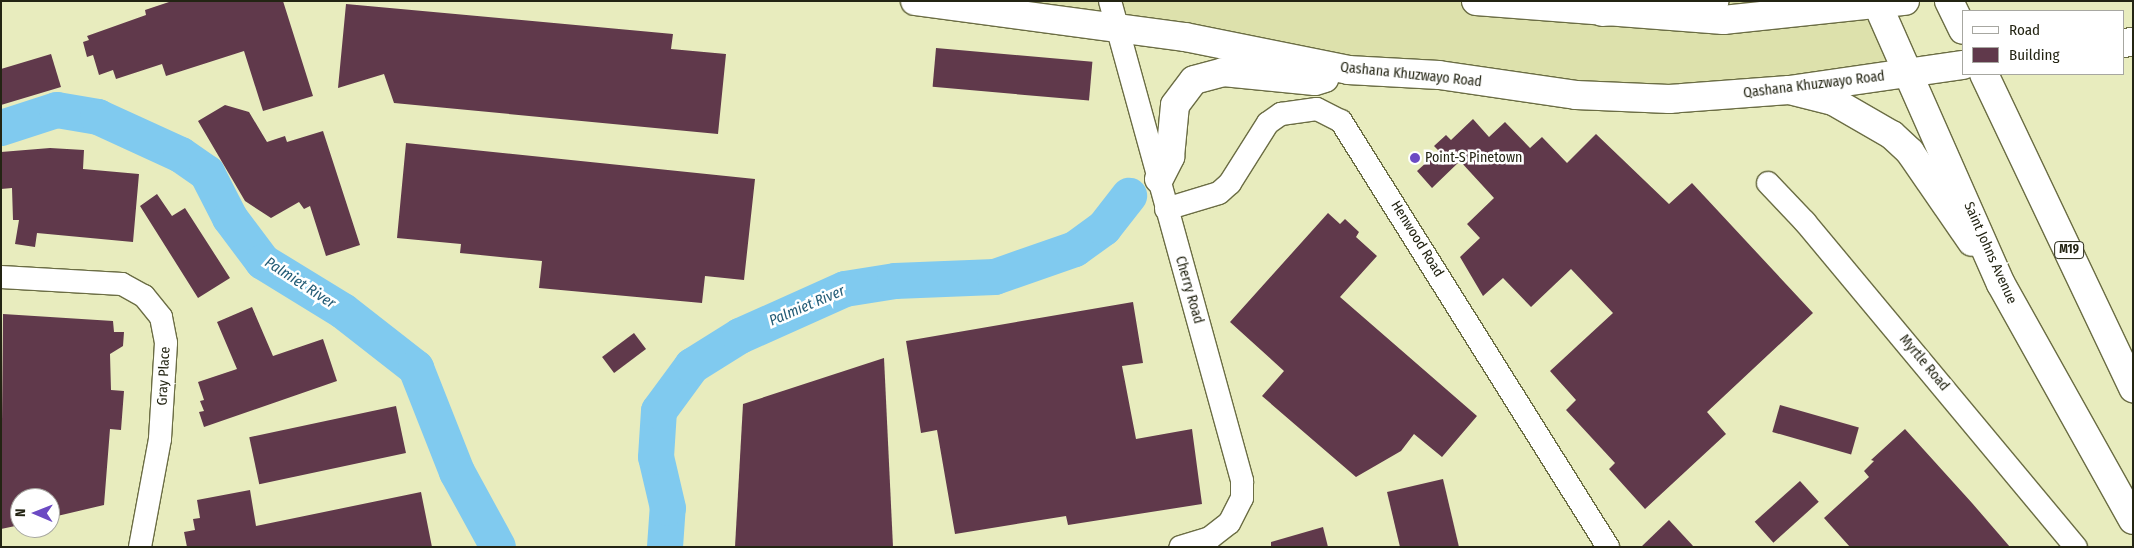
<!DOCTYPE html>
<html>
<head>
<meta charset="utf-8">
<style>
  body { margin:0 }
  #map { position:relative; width:2134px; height:548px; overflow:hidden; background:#e8ecbe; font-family:"Fira Sans Condensed",sans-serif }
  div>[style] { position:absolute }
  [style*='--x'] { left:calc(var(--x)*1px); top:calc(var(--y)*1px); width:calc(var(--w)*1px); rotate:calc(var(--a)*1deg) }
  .built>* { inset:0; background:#dde1ac }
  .river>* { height:36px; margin:-18px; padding:0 18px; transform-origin:18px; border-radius:18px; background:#80caef }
  .building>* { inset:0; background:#60394b; transform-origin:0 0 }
  .roads { filter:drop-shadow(1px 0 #6b6d44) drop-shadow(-1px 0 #6b6d44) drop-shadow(0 1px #6b6d44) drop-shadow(0 -1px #6b6d44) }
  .minor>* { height:22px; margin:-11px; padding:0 11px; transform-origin:11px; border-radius:11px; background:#fff }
  .secondary>* { height:28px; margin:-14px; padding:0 14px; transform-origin:14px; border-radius:14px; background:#fff }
  .trunk>* { height:28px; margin:-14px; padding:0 14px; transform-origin:14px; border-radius:14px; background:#fff }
  .dots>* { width:14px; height:14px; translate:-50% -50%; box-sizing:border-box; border:2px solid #fff; border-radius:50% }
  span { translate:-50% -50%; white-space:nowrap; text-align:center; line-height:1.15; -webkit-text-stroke:5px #fff; paint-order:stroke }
  .shield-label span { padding:1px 4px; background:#fff; border:1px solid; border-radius:4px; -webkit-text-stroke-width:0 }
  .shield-label { font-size:12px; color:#232413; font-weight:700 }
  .street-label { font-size:14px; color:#232413 }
  .poi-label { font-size:14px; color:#232413 }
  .left { translate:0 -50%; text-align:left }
  .water-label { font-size:15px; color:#245c76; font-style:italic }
  .frame { position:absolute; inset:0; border:2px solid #232413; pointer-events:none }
  .legend { position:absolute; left:1962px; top:10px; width:162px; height:65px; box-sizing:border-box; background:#fff; border:1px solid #a7a7a1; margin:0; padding:6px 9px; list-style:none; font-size:15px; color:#232413 }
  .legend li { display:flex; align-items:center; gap:10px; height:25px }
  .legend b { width:25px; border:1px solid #a7a7a1 }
  .north { position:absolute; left:10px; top:488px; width:50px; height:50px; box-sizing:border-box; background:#fff; border:1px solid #a7a7a1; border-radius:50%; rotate:271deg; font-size:14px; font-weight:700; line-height:20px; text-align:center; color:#232413 }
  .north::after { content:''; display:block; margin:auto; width:18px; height:22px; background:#6b4ac3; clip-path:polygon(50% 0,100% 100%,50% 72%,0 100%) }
</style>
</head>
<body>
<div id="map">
  <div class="built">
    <div style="clip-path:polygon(929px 1px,1874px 1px,1909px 72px,1577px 94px)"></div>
  </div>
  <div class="river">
    <div style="--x:1;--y:128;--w:59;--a:-17.8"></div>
    <div style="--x:57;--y:110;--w:42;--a:9.7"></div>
    <div style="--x:98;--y:117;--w:91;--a:24.6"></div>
    <div style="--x:181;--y:155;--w:32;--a:35"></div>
    <div style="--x:207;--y:173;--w:51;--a:62.9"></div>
    <div style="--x:230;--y:218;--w:55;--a:53.1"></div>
    <div style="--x:263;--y:262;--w:94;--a:31.5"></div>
    <div style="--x:343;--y:311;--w:93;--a:38"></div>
    <div style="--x:416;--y:368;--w:112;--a:68.5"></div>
    <div style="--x:457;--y:472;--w:85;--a:61.3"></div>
    <div style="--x:665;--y:547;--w:39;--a:-86"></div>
    <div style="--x:668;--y:508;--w:52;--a:-103.2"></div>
    <div style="--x:656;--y:457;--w:46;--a:-86.3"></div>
    <div style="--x:659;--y:411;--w:56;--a:-53.7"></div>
    <div style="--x:692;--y:366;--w:57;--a:-32"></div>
    <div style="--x:740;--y:336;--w:115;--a:-24.1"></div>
    <div style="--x:845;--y:289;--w:51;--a:-9.1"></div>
    <div style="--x:895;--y:281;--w:100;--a:-2.3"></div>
    <div style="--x:995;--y:277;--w:85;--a:-19.3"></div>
    <div style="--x:1075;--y:249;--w:36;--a:-36"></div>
    <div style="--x:1104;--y:228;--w:41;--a:-52"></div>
  </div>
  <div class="building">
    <div style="clip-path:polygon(172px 1px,283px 1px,313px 96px,263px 111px,244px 51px,166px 76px,162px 64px,116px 79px,113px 70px,99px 75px,93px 55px,87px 57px,83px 42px,89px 40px,87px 36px,146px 15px,145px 10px)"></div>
    <div style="clip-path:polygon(346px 4px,673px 34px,671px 49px,726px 54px,718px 134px,394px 103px,384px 74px,338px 88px)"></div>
    <div style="left:936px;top:48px;width:157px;height:39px;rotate:5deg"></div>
    <div style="clip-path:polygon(51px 54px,61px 87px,1px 105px,1px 69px)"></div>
    <div style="clip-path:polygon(225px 105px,249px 112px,267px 142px,285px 136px,287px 142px,323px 131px,360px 245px,326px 256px,310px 206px,304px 209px,299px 202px,271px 218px,245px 201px,198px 121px)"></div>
    <div style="clip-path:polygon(1473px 119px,1489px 137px,1505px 122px,1530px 148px,1542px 137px,1567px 163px,1596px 134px,1669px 204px,1692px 183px,1813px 313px,1707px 412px,1726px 434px,1645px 509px,1609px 469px,1615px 463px,1566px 410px,1576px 400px,1550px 371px,1613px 313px,1571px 269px,1531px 307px,1503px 278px,1483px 296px,1460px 257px,1480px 238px,1467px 224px,1494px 198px,1460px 161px,1432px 188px,1417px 171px,1439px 151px,1434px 146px,1446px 135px,1451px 140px)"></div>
    <div style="clip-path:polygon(406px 143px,755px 179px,744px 280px,705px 276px,702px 303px,539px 288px,542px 261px,460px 253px,461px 244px,397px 238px)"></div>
    <div style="clip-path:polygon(50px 148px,84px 150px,83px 169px,139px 174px,133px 242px,37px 233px,35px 247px,15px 244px,19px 220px,13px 220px,12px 188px,1px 189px,1px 152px)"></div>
    <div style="clip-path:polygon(157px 194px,172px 216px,185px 208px,230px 278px,198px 298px,140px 206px)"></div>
    <div style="clip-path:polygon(1328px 213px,1340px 224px,1345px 219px,1359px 232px,1356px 237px,1377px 256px,1340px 297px,1477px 416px,1442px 457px,1414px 434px,1401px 451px,1356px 477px,1262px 396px,1284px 371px,1230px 322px)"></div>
    <div style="clip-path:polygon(1133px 302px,1143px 363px,1122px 366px,1136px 439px,1192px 429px,1202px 504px,1068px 525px,1066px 516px,955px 534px,937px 430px,921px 433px,906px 341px)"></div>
    <div style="clip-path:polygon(252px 307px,273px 356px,323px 339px,337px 381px,204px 427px,199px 412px,204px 411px,200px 401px,204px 400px,198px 382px,237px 369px,217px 322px)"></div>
    <div style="clip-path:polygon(3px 314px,113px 321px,114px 332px,124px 332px,123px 346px,110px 354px,111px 390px,124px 391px,121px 430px,110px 429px,104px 505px,53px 517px,54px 498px,20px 498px,20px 525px,1px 529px)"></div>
    <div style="left:634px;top:333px;width:20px;height:40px;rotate:53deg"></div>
    <div style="clip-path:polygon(884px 358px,893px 547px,735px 547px,743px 404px)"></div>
    <div style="left:1780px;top:405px;width:82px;height:28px;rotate:16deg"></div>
    <div style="left:396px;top:406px;width:48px;height:150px;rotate:78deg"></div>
    <div style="clip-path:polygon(1905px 429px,1972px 503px,2010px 547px,1850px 547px,1824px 518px,1869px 477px,1864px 471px,1874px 461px,1871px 460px)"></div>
    <div style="clip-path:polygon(1443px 479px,1459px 547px,1400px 547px,1387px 492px)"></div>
    <div style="left:1800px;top:481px;width:28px;height:61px;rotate:48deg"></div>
    <div style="clip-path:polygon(250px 490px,256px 526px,421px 492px,432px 547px,187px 547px,184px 532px,195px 530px,193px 519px,200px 518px,197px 500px)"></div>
    <div style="clip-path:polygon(1669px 520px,1694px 547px,1641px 547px)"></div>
    <div style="clip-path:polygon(1323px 527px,1328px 547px,1271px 547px,1271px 542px)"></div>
  </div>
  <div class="roads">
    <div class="minor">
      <div style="--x:1110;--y:1;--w:498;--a:74.6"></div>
      <div style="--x:1242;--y:481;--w:17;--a:90"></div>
      <div style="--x:1242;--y:498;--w:28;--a:117"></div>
      <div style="--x:1229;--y:523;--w:24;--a:142"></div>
      <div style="--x:1210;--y:538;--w:31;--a:163"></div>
      <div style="--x:1768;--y:183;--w:54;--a:46.5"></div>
      <div style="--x:1805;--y:222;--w:423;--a:50.2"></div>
      <div style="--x:1166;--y:209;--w:55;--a:-16.8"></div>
      <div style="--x:1219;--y:193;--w:15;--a:-42"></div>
      <div style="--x:1230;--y:183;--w:71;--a:-57.7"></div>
      <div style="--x:1268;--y:123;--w:16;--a:-35"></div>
      <div style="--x:1281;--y:114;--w:36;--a:-8"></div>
      <div style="--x:1317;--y:109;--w:27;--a:27"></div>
      <div style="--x:1341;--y:121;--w:503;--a:57.92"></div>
      <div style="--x:1;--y:277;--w:121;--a:3.3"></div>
      <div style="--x:122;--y:284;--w:25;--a:29"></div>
      <div style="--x:144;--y:296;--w:27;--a:51"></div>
      <div style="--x:161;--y:317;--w:26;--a:79"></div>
      <div style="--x:166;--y:343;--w:96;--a:93.6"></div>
      <div style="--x:160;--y:439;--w:110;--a:100.5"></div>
    </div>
    <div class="secondary">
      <div style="--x:915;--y:1;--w:272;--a:7.6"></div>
      <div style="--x:1185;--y:37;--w:166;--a:11.4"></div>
      <div style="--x:1348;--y:70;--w:91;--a:3.1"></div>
      <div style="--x:1439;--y:75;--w:138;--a:8.3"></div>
      <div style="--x:1576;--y:95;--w:93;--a:2.5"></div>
      <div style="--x:1669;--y:99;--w:120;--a:-4.3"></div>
      <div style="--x:1789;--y:90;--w:176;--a:-8.2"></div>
      <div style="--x:1476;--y:1;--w:248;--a:4.4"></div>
      <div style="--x:1723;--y:20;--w:183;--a:-6"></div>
      <div style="--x:2123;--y:43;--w:10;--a:-6"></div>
      <div style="--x:1159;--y:179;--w:25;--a:-63"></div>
      <div style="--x:1170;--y:157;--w:52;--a:-84.5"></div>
      <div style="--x:1175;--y:105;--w:31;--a:-53"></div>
      <div style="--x:1194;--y:80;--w:30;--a:-15"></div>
      <div style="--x:1223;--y:72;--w:92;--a:5.6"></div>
      <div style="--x:1315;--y:81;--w:10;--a:-17"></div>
    </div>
    <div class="trunk">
      <div style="--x:1876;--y:1;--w:309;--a:66.2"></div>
      <div style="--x:2001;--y:284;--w:270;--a:60.8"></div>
      <div style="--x:1949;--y:1;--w:32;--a:64"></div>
      <div style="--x:1602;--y:12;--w:113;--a:-5.6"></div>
      <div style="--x:1984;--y:74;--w:348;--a:64.6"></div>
      <div style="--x:1789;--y:90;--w:45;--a:14"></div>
      <div style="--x:1833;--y:101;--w:68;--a:30"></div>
      <div style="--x:1892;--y:135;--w:25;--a:43"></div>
      <div style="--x:1910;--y:152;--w:109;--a:55.4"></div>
    </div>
  </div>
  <div class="dots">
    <div style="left:1415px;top:158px;background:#6b4ac3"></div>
  </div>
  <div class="shield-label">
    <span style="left:2069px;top:250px">M19</span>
  </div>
  <div class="street-label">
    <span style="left:1411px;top:75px;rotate:6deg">Qashana Khuzwayo Road</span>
    <span style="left:1814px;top:85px;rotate:-7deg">Qashana Khuzwayo Road</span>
    <span style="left:1417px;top:239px;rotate:58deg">Henwood Road</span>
    <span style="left:1990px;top:253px;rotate:66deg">Saint Johns Avenue</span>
    <span style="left:1189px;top:290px;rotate:74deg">Cherry Road</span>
    <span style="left:1924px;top:363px;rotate:50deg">Myrtle Road</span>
    <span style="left:164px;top:376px;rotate:-87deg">Gray Place</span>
  </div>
  <div class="poi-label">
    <span class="left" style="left:1425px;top:158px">Point-S Pinetown</span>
  </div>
  <div class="water-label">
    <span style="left:300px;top:283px;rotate:33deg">Palmiet River</span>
    <span style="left:807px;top:306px;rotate:-23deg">Palmiet River</span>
  </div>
  <div class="frame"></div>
  <ul class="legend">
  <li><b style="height:6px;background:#fff"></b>Road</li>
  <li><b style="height:14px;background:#60394b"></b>Building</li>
  </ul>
  <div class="north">N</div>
</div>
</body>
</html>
